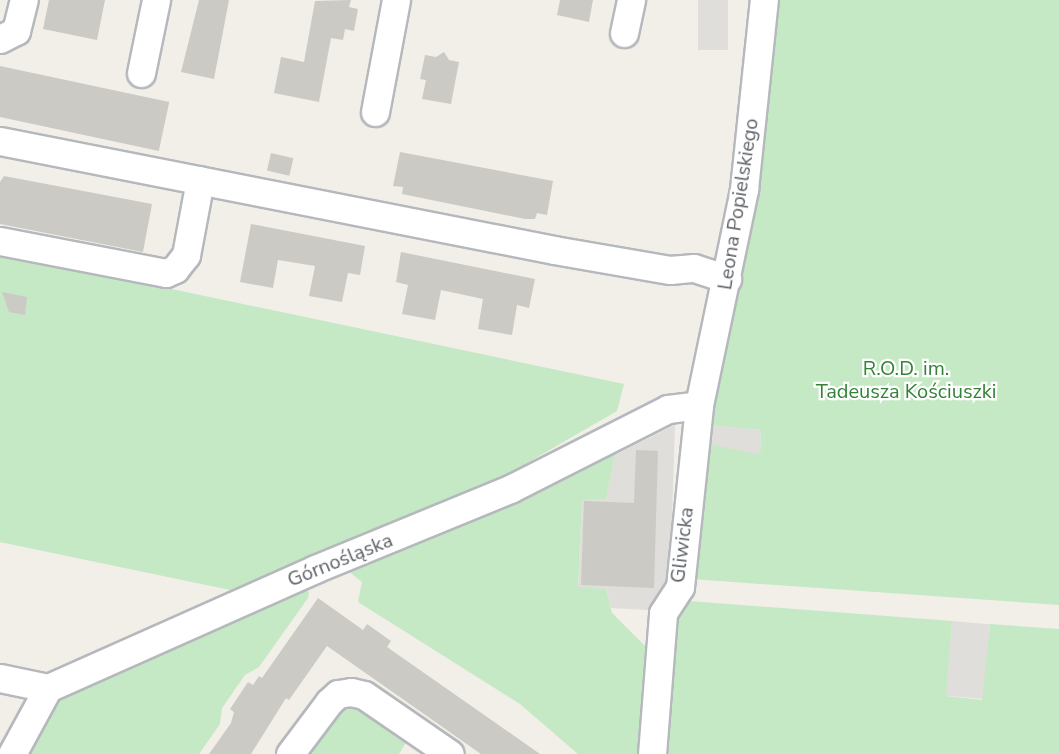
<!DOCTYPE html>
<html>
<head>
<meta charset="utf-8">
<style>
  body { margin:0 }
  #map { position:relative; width:1059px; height:754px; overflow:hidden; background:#f1efe8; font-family:"Nunito Sans",sans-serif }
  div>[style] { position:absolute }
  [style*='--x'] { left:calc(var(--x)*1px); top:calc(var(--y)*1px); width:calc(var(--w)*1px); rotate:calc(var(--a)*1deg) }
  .industrial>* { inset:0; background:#e0deda; transform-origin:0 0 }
  .green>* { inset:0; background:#c5e8c5 }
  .building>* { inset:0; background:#cccac5; transform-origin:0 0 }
  .roads { filter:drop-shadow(2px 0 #b5b8bc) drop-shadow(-2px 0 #b5b8bc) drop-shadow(0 2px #b5b8bc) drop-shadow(0 -2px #b5b8bc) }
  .minor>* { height:27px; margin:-13.5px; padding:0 13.5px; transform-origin:13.5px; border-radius:13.5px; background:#fff }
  span { translate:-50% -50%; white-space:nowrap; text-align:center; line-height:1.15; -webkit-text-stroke:4.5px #fff; paint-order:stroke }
  .street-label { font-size:20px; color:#5f6368 }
  .park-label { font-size:20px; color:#348238 }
</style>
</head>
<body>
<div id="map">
  <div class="industrial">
    <div style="left:698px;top:0;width:30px;height:50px"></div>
    <div style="clip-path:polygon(675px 425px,670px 578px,648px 610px,611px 608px,606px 589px,578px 588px,582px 500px,606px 499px,615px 455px)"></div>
    <div style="clip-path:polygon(710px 425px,761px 430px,760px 456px,706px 443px)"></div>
    <div style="left:952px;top:621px;width:38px;height:75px;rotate:5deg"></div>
  </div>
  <div class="green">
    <div style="clip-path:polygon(774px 0,1059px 0,1059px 605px,691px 579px,706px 443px,760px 455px,761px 430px,710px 425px,749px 213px)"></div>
    <div style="clip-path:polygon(0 253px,624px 384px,617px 411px,477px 492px,235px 591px,0 542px)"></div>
    <div style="clip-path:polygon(616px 450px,606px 499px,582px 500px,578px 587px,606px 589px,612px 613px,649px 650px,642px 754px,578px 754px,520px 704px,358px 602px,362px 582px,342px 566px)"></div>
    <div style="clip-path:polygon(304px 589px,309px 592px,308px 598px,259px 667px,245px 675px,222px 708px,220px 724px,199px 754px,19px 754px,64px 693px)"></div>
    <div style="clip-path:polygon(689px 601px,952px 621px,946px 696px,982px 700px,990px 624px,1059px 629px,1059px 754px,665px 754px,676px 611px)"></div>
    <div style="clip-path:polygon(358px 703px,410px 736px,399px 754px,309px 754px,338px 714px,337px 708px)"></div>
  </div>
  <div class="building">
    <div style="clip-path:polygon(49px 0,105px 0,97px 40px,43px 29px)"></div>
    <div style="clip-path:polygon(199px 0,229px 0,214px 79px,181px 72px)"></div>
    <div style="clip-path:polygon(351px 0,349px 7px,358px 9px,354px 31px,345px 29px,343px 40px,331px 38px,319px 102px,274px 93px,281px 57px,304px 62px,315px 1px)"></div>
    <div style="clip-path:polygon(560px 0,593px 0,589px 22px,557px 15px)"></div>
    <div style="clip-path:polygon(444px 52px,449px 60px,459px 62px,451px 104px,422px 99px,426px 80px,420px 79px,425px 55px,436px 57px)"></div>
    <div style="left:0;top:66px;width:173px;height:50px;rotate:12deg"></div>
    <div style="clip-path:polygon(400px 152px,553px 181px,547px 215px,537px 213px,535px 219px,525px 219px,402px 194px,403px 187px,393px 186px)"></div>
    <div style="left:271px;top:153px;width:23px;height:18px;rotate:13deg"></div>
    <div style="clip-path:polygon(4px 176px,152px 204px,143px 252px,0 224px,0 182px)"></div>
    <div style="clip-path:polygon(251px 224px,365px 246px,360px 275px,348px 273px,342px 302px,309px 296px,315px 266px,278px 260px,273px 288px,240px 282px)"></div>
    <div style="clip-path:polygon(401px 252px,535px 279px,529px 308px,517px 305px,512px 335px,478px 329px,483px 299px,441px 290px,435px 320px,402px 314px,408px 285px,396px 282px)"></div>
    <div style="clip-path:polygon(2px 292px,27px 297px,25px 315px,9px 312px)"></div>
    <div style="clip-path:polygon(636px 450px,658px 451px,654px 588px,581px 585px,584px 501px,634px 503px)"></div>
    <div style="clip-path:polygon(318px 598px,363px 630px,367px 624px,391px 641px,387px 647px,540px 754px,481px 754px,327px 646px,289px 700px,286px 698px,251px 754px,209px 754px,231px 723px,234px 712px,230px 709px,248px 682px,253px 685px,259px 676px,262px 678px)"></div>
  </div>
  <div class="roads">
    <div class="minor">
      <div style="--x:624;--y:33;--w:34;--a:-78"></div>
      <div style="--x:0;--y:39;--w:18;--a:-27"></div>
      <div style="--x:16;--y:31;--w:32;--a:-76"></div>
      <div style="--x:141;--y:73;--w:75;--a:-78.4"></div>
      <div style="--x:375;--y:112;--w:114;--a:-79.4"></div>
      <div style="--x:0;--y:141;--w:565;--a:11.13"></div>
      <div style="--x:554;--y:250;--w:118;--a:9.8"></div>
      <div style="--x:670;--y:270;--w:24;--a:-5"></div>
      <div style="--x:694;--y:268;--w:35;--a:18"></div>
      <div style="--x:0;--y:241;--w:169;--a:10.9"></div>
      <div style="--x:166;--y:273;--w:10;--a:-24"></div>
      <div style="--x:175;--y:269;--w:18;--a:-52"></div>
      <div style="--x:186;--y:255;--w:76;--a:-79.4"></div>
      <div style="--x:0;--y:678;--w:49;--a:11.8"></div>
      <div style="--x:12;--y:754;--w:75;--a:-61.4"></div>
      <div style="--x:48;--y:688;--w:292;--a:-24"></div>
      <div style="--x:315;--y:569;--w:211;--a:-22.3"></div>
      <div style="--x:510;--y:489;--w:177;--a:-26.9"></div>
      <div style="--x:668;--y:409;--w:31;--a:-7"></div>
      <div style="--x:290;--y:754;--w:65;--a:-53.1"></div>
      <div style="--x:329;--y:702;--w:12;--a:-42"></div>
      <div style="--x:338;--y:694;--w:13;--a:-9"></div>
      <div style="--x:351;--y:692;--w:13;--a:13"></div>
      <div style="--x:364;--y:695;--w:104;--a:34.5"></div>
      <div style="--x:652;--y:754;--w:141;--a:-85.5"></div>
      <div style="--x:663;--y:613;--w:31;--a:-57"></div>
      <div style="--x:680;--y:587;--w:183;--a:-84"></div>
      <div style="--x:699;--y:405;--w:221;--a:-78.2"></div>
      <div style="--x:744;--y:189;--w:190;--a:-84"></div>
    </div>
  </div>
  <div class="street-label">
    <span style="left:738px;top:204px;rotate:-81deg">Leona Popielskiego</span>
    <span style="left:682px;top:545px;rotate:-83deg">Gliwicka</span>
    <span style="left:340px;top:560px;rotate:-22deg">Górnośląska</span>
  </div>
  <div class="park-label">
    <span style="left:906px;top:380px">R.O.D. im.<br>Tadeusza Kościuszki</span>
  </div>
</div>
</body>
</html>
